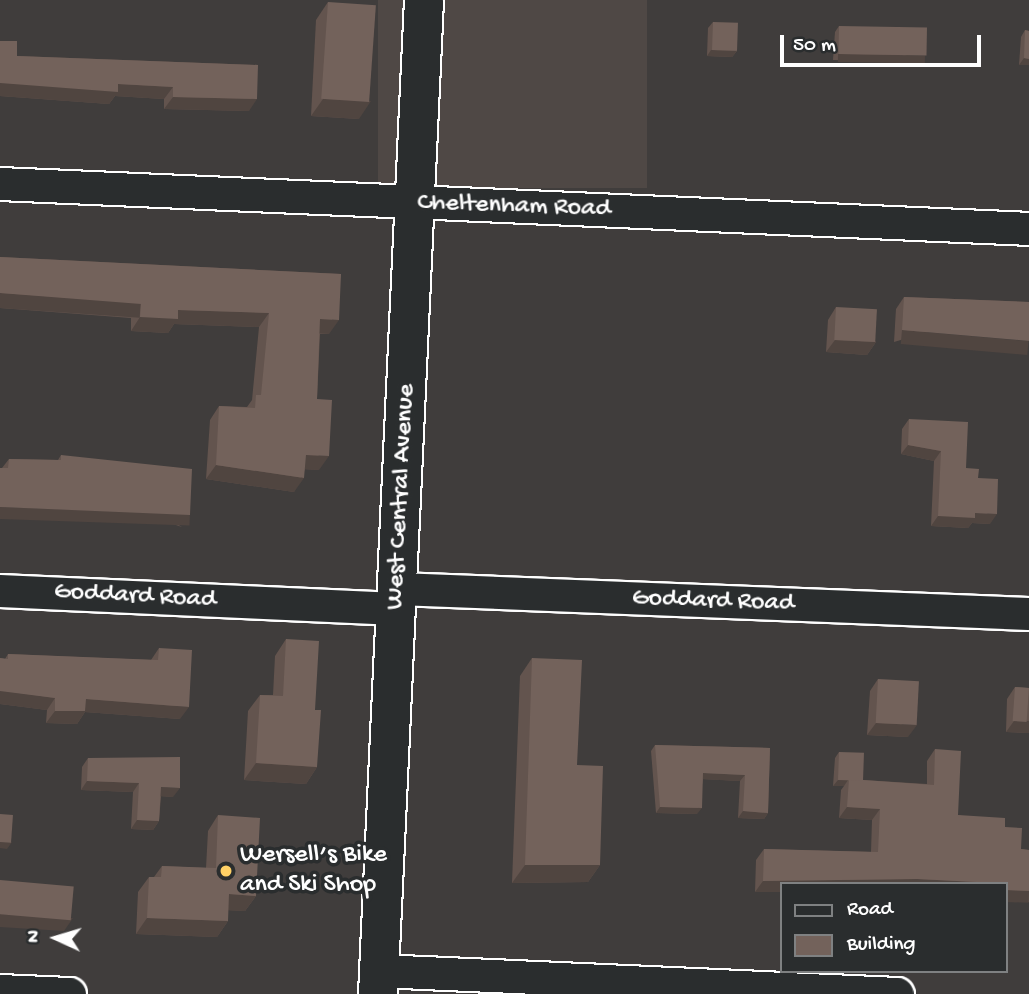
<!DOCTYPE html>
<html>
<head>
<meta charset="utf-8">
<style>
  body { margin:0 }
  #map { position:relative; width:1029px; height:994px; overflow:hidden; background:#403d3c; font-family:"Gochi Hand",sans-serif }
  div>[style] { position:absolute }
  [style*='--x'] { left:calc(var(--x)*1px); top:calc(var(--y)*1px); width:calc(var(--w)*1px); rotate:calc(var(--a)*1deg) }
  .built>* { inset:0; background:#4f4845; transform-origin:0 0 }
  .roads { filter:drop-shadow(2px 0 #fff) drop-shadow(-2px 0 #fff) drop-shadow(0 2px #fff) drop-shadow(0 -2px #fff) }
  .minor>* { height:32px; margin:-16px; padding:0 16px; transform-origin:16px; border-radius:16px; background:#2a2d2e }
  .secondary>* { height:38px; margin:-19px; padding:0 19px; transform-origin:19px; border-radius:19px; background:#2a2d2e }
  .wall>* { inset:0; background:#63544e }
  .shaded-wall>* { inset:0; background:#504540; transform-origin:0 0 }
  .building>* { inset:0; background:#73625b; transform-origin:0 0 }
  .dots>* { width:19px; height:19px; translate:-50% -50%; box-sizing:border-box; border:4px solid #2a2d2e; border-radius:50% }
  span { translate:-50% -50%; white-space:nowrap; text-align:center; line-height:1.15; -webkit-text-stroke:7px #2a2d2e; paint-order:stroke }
  .street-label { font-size:26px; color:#fff }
  .poi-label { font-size:26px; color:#fff }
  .left { translate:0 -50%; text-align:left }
  .legend { position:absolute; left:780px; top:882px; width:228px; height:91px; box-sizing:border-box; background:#2a2d2e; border:2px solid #7f8182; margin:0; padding:9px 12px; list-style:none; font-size:21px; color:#fff }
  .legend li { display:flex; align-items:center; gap:14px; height:35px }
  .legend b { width:35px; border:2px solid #7f8182 }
  .north { position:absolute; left:21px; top:903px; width:70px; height:70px; -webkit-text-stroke:5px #2a2d2e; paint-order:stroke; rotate:274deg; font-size:19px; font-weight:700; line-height:28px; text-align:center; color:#fff }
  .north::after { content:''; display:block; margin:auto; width:24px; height:32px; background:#fff; clip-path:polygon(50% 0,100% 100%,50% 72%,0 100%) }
  .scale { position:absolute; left:780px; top:35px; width:201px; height:32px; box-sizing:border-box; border:4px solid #fff; border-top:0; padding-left:9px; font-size:21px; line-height:24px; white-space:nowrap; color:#fff; -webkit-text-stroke:5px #2a2d2e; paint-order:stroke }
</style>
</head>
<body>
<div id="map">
  <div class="built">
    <div style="left:378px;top:0;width:269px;height:188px"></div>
  </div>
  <div class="roads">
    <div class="minor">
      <div style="--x:0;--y:184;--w:1030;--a:2.5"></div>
      <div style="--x:398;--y:589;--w:631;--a:2.27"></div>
      <div style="--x:0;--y:591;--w:397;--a:2.6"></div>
      <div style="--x:379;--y:971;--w:519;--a:2.54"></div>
      <div style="--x:0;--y:991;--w:70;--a:2.5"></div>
    </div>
    <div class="secondary">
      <div style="--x:378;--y:994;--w:995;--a:-87.35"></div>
    </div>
  </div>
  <div class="wall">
    <div style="clip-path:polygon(328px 2px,359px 119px,311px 116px,316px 20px)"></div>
    <div style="clip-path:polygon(713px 22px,737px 51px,732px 57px,707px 56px,708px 28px)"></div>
    <div style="clip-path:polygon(839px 26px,921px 62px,833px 60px,835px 32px)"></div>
    <div style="clip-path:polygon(1025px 30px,1029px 31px,1029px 65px,1019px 65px,1021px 37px)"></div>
    <div style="clip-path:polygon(0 41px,17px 56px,258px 65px,249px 111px,164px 109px,164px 99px,115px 96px,109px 104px,0 96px)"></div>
    <div style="clip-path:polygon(0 257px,341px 274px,329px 334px,320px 334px,317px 399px,319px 470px,305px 469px,294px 492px,206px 479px,210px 420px,219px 406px,247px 407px,252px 400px,259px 327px,174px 324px,168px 333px,131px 331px,131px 318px,0 308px)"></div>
    <div style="clip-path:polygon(904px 297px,1029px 302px,894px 342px,896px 309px)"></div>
    <div style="clip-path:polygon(836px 307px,876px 342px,867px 355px,826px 352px,828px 320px)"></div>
    <div style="clip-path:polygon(909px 419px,978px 478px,990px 524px,972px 523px,968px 528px,931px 526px,934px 461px,901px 454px,902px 429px)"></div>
    <div style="clip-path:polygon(61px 455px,182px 527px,2px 468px,9px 459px,58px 460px)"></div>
    <div style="clip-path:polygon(286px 639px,315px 710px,317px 767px,306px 784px,244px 780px,248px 711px,260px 695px,273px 695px,275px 656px)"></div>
    <div style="clip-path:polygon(159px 648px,180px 719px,85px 712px,77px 724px,46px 723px,47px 710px,0 704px,0 658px,5px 659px,8px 654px,151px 660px)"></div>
    <div style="clip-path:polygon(532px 658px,600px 865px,588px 882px,512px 883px,520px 676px)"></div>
    <div style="clip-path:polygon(878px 679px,908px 737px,867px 735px,870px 691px)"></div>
    <div style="clip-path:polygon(1015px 687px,1029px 688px,1029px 733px,1006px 732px,1007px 699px)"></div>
    <div style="clip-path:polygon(655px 745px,770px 748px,768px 813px,764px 819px,738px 818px,740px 781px,703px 779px,697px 814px,656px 813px,651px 751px)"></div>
    <div style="clip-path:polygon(935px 749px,958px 815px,1005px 827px,1021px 849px,1029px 850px,1029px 902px,1006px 902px,1006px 884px,782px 884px,755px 892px,756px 860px,764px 849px,871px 852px,872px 820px,839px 818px,841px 790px,844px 786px,833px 786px,835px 758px,839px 752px,863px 780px,927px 784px,927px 761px)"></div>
    <div style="clip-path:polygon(88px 758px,173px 797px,161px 796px,159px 821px,153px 830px,131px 829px,133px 792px,81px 790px,82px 767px)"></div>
    <div style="clip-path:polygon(218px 815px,256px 896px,245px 911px,228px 910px,228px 921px,217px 937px,136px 934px,138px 892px,149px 877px,154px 877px,162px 866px,206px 868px,208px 831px)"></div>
  </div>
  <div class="shaded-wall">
    <div style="clip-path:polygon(711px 50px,737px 51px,732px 57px,707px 56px)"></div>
    <div style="left:838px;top:54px;width:87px;height:8px;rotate:1deg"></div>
    <div style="clip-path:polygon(1024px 58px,1029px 59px,1029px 65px,1019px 65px)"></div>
    <div style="clip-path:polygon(0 83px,118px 84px,173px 87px,164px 99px,115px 96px,109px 104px,0 96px)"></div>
    <div style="clip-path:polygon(173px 97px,257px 99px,249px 111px,164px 109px)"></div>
    <div style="clip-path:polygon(323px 99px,371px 101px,359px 119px,311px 116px)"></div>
    <div style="left:0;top:293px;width:141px;height:15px;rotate:4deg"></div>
    <div style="clip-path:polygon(178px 310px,269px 313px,259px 327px,174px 324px,168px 333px,131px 331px,140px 317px)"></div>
    <div style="clip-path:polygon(320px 319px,339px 320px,329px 334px,310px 333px)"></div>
    <div style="left:902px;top:330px;width:127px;height:14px;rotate:5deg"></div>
    <div style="clip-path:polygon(835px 340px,876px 342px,867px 355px,826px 352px)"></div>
    <div style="clip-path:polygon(908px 445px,941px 451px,934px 461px,901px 454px)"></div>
    <div style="clip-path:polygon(306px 455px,329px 456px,319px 470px,296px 469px)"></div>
    <div style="clip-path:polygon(216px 465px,304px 478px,294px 492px,206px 479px)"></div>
    <div style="left:0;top:507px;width:190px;height:12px;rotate:2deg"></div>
    <div style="clip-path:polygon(975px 513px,997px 514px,990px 524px,972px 523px,968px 528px,931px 526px,938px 516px)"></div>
    <div style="clip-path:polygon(0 691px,5px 691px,55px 698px,47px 710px,0 704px)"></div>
    <div style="clip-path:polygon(86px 699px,189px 707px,180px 719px,85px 712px,77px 724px,46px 723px,55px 711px)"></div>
    <div style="clip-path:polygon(1014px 721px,1029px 721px,1029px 733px,1006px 732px)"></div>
    <div style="clip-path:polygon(876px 723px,917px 725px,908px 737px,867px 735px)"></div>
    <div style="clip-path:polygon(256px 763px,317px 767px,306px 784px,244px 780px)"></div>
    <div style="clip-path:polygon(703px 773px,745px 775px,740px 781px,699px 779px)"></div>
    <div style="clip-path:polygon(838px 780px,848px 780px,844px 786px,833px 786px)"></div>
    <div style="clip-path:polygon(87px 781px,139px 783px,133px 792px,81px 790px)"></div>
    <div style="clip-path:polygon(161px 787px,180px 788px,173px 797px,155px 796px)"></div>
    <div style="clip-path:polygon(660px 807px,702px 808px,697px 814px,656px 813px)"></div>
    <div style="clip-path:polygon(847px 807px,880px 809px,872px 820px,839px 818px)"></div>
    <div style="clip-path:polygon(743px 811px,768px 813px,764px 819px,738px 818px)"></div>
    <div style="clip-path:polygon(137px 820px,159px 821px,153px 830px,131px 829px)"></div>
    <div style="clip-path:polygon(0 842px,12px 842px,7px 849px,0 848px)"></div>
    <div style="clip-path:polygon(525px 865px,600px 865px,588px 882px,512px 883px)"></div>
    <div style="clip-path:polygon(917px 879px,996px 883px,995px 884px,782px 884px,782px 892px,755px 892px,763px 881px)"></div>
    <div style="left:1006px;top:890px;width:23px;height:12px;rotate:2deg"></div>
    <div style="clip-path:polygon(229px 894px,256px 896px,245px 911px,218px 910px)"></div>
    <div style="clip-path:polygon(0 914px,73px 918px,64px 931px,0 927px)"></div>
    <div style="clip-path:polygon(147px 918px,228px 921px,217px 937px,136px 934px)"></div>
  </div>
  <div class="building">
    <div style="left:328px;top:2px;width:48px;height:97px;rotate:4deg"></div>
    <div style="left:713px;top:22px;width:25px;height:28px;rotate:2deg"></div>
    <div style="left:839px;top:26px;width:88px;height:28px;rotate:1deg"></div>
    <div style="clip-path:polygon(1025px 30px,1029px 31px,1029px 59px,1024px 58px)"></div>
    <div style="clip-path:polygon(0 41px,17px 41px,17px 56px,258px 65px,257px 99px,173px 97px,173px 87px,118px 84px,118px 92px,0 83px)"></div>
    <div style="clip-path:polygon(0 257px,341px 274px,339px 320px,320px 319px,317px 399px,332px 400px,329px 456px,306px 455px,304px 478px,216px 465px,219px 406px,255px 408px,256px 395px,261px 395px,269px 313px,178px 310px,178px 319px,140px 317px,141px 304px,0 293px)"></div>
    <div style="clip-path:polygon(904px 297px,1029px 302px,1029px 341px,902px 330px)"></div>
    <div style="left:836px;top:307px;width:41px;height:33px;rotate:3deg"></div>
    <div style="clip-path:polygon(909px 419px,968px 422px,966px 468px,979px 469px,978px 478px,998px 479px,997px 514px,975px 513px,975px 518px,938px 516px,941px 451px,908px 445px)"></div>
    <div style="clip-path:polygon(61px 455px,192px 469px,190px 515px,0 507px,0 468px,8px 468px,9px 459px,61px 460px)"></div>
    <div style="clip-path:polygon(286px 639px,319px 641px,315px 710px,321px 710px,317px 767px,256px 763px,260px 695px,283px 696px)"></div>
    <div style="clip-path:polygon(159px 648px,192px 650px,189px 707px,86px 699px,85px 711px,55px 711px,55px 698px,0 691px,0 658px,8px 659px,8px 654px,158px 660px)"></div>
    <div style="clip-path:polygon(532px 658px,582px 660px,577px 765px,603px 766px,600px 865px,525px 865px)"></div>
    <div style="left:878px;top:679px;width:41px;height:44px;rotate:3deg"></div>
    <div style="left:1015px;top:687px;width:14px;height:34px;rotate:4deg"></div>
    <div style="clip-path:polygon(655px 745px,770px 748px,768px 813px,743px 811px,745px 775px,703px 773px,702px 808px,660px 807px)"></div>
    <div style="clip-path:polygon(935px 749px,961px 751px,958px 815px,1005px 818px,1005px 827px,1022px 828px,1021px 849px,1029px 850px,1029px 891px,1006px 890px,1006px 884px,996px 884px,996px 883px,917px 879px,763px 881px,764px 849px,878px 852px,880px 809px,847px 807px,849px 779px,934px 785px)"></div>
    <div style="left:839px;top:752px;width:25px;height:28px;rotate:2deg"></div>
    <div style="clip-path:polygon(180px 757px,180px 788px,161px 787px,159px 821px,137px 820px,139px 783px,87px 781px,88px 758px)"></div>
    <div style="left:0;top:814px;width:13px;height:28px;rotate:4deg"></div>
    <div style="clip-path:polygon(218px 815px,260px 818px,256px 896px,229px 894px,228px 921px,147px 918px,149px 877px,161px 877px,162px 866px,216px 868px)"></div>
    <div style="left:0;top:880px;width:74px;height:34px;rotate:5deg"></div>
  </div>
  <div class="dots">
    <div style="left:226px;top:871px;background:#ffd166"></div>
  </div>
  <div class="street-label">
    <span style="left:514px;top:207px;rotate:2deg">Cheltenham Road</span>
    <span style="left:402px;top:497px;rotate:-87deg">West Central Avenue</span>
    <span style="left:135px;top:597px;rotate:3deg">Goddard Road</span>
    <span style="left:713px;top:602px;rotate:2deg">Goddard Road</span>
  </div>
  <div class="poi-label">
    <span class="left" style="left:240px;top:871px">Wersell’s Bike<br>and Ski Shop</span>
  </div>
  <ul class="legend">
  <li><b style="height:9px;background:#2a2d2e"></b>Road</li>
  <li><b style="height:19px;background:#73625b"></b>Building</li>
  </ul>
  <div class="north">N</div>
  <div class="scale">50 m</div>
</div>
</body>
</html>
